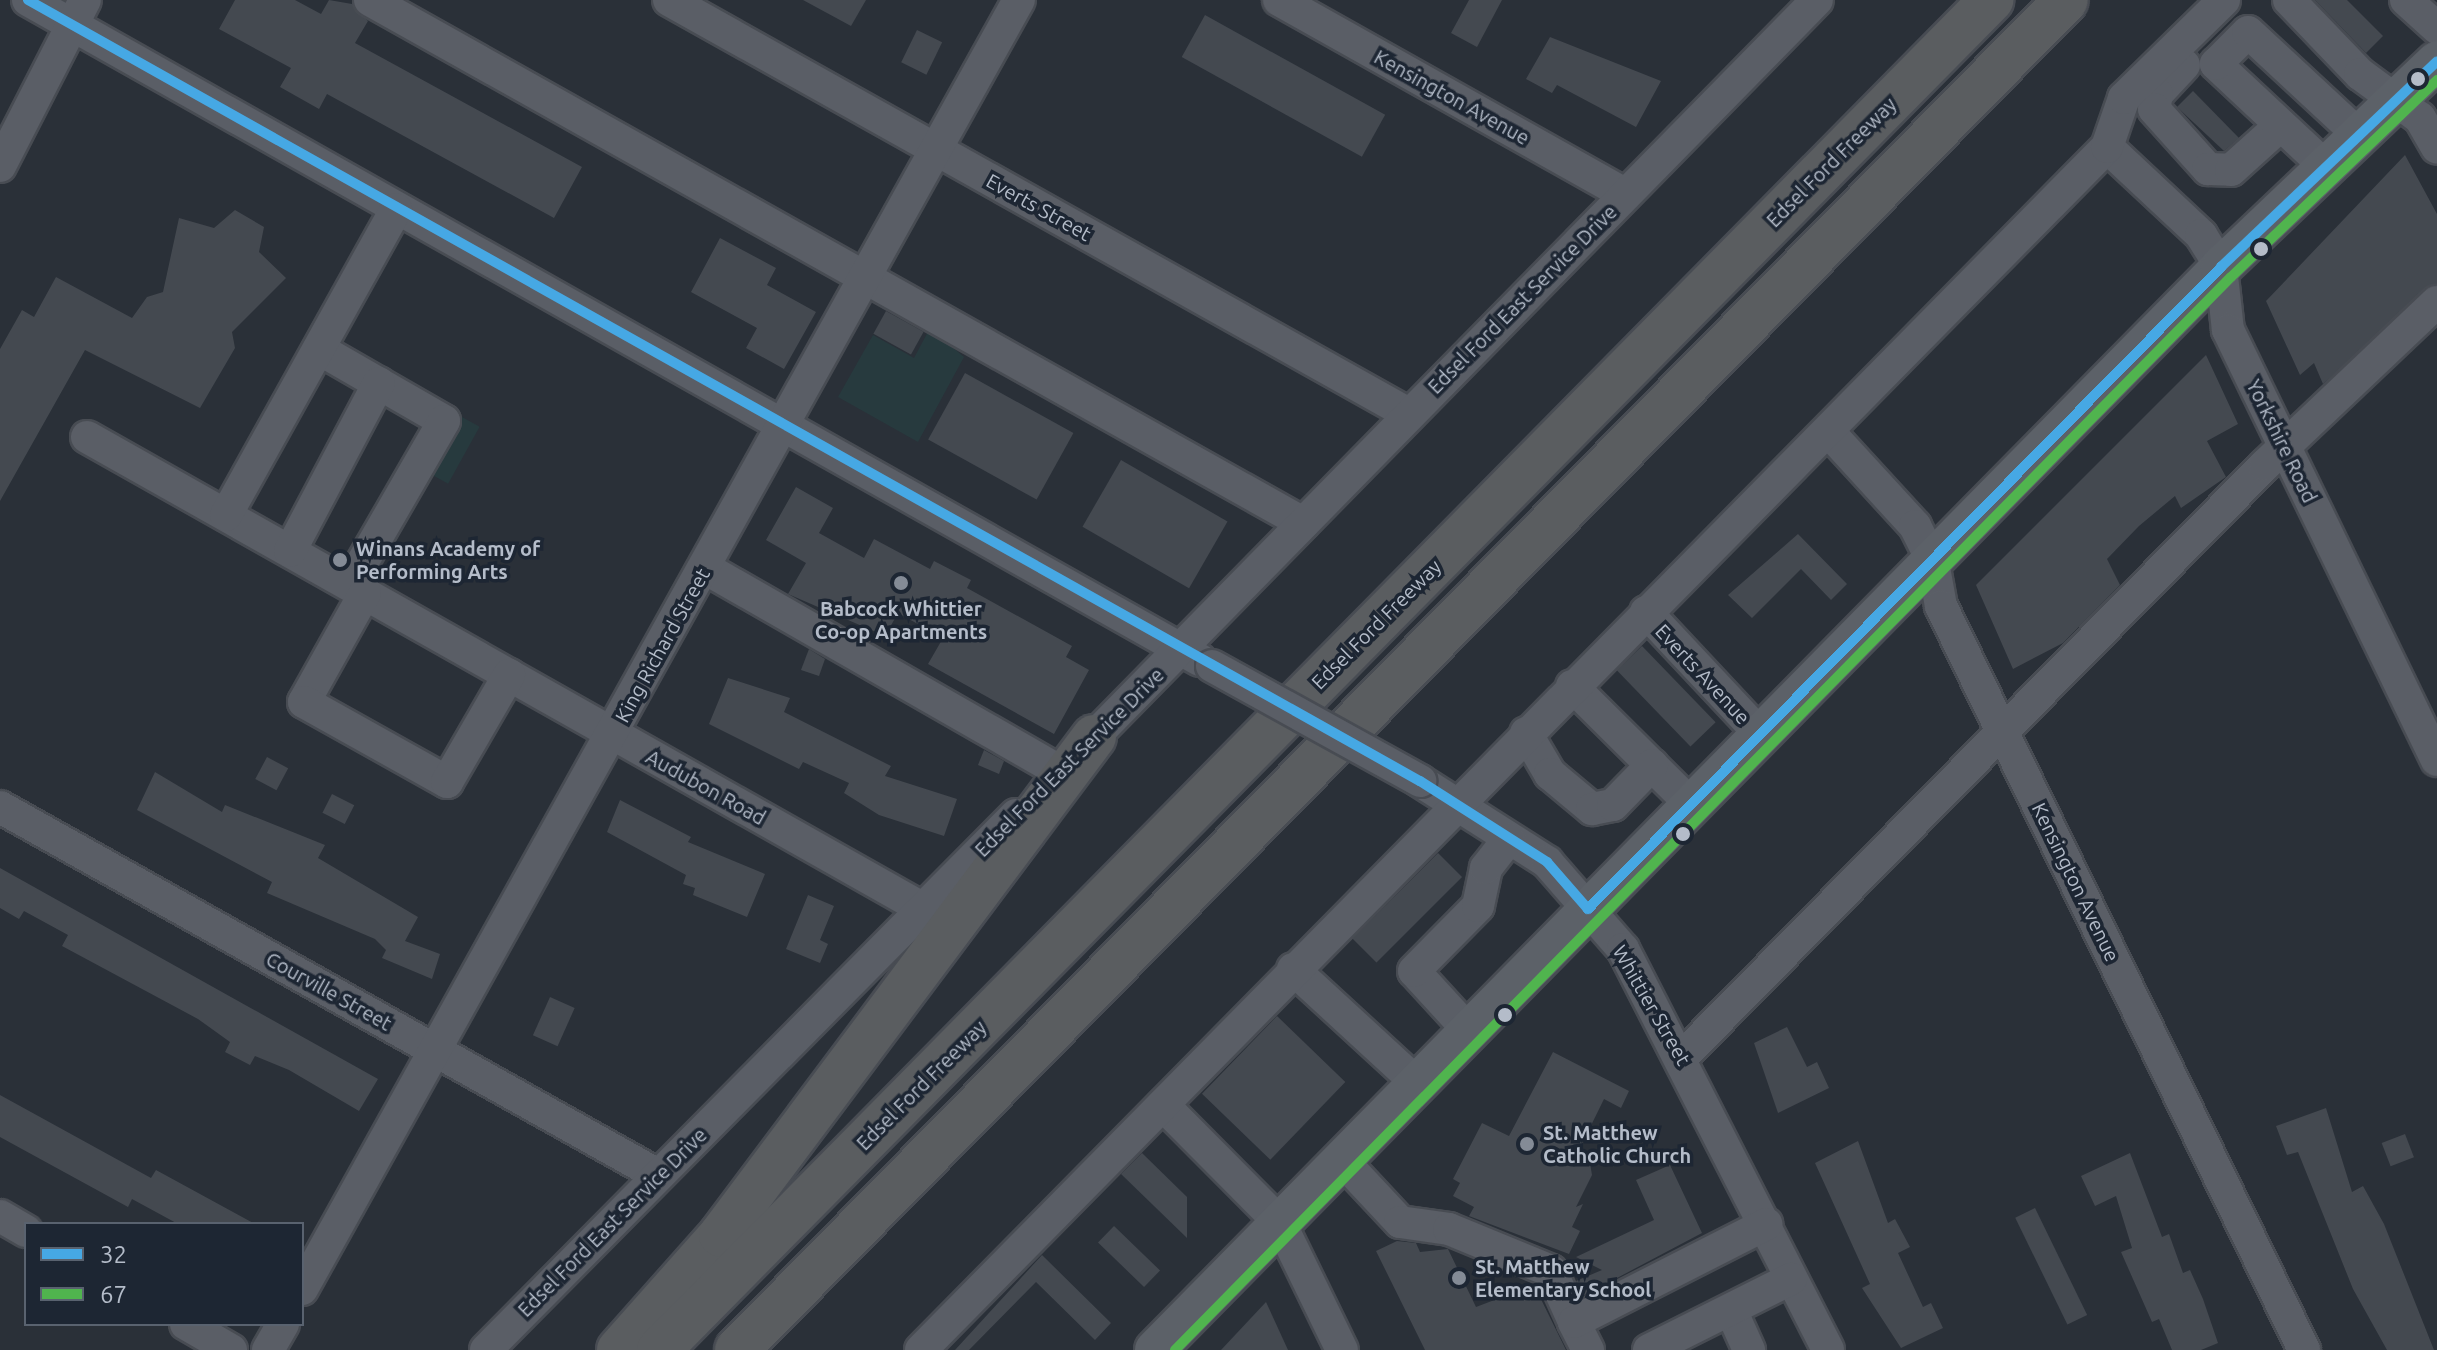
<!DOCTYPE html>
<html>
<head>
<meta charset="utf-8">
<style>
  body { margin:0 }
  #map { position:relative; width:2437px; height:1350px; overflow:hidden; background:#2a3038; font-family:Ubuntu,sans-serif }
  div>[style] { position:absolute }
  [style*='--x'] { left:calc(var(--x)*1px); top:calc(var(--y)*1px); width:calc(var(--w)*1px); rotate:calc(var(--a)*1deg) }
  .green>* { inset:0; background:#273a3e; transform-origin:0 0 }
  .building>* { inset:0; background:#444950; transform-origin:0 0 }
  .roads { filter:drop-shadow(2px 0 #484c53) drop-shadow(-2px 0 #484c53) drop-shadow(0 2px #484c53) drop-shadow(0 -2px #484c53) }
  .minor>* { height:32px; margin:-16px; padding:0 16px; transform-origin:16px; border-radius:16px; background:#5a5e66 }
  .major>* { height:40px; margin:-20px; padding:0 20px; transform-origin:20px; border-radius:20px; background:#5c6168 }
  .highway>* { height:44px; margin:-22px; padding:0 22px; transform-origin:22px; border-radius:22px; background:#5a5d60 }
  .bridges { filter:drop-shadow(2px 0 #484c53) drop-shadow(-2px 0 #484c53) drop-shadow(0 2px #484c53) drop-shadow(0 -2px #484c53) }
  .minor-bridge>* { height:32px; margin:-16px; padding:0 16px; transform-origin:16px; border-radius:16px; background:#5a5e66 }
  .bus-1>* { height:10px; margin:-5px; padding:0 5px; transform-origin:5px; border-radius:5px; background:#46a8e4 }
  .bus-2>* { height:10px; margin:-5px; padding:0 5px; transform-origin:5px; border-radius:5px; background:#50b44e }
  .dots>* { width:22px; height:22px; translate:-50% -50%; box-sizing:border-box; border:4px solid #1d2633; border-radius:50% }
  span { translate:-50% -50%; white-space:nowrap; text-align:center; line-height:1.15; -webkit-text-stroke:7px #1d2633; paint-order:stroke }
  .street-label { font-size:20px; color:#b4bcc9 }
  .poi-label { font-size:20px; color:#b4bcc9; font-weight:700 }
  .left { translate:0 -50%; text-align:left }
  .legend { position:absolute; left:24px; top:1222px; width:280px; height:104px; box-sizing:border-box; background:#1d2633; border:2px solid #59626f; margin:0; padding:10px 14px; list-style:none; font-size:24px; color:#b4bcc9 }
  .legend li { display:flex; align-items:center; gap:16px; height:40px }
  .legend b { width:40px; border:2px solid #59626f }
</style>
</head>
<body>
<div id="map">
  <div class="green">
    <div style="clip-path:polygon(930px 328px,964px 357px,918px 442px,838px 397px,873px 335px,914px 358px)"></div>
    <div style="left:442px;top:406px;width:43px;height:65px;rotate:29deg"></div>
  </div>
  <div class="building">
    <div style="clip-path:polygon(235px 0,295px 0,321px 14px,329px 0,352px 4px,368px 21px,355px 43px,582px 167px,554px 218px,327px 94px,319px 109px,280px 87px,291px 68px,219px 29px)"></div>
    <div style="clip-path:polygon(803px 0,866px 0,851px 26px)"></div>
    <div style="clip-path:polygon(1469px 0,1502px 0,1477px 47px,1451px 33px)"></div>
    <div style="clip-path:polygon(2315px 0,2347px 0,2383px 36px,2366px 53px)"></div>
    <div style="left:1205px;top:15px;width:206px;height:48px;rotate:29deg"></div>
    <div style="left:917px;top:30px;width:28px;height:36px;rotate:26deg"></div>
    <div style="clip-path:polygon(1550px 37px,1661px 81px,1636px 127px,1557px 85px,1552px 93px,1526px 79px)"></div>
    <div style="clip-path:polygon(2193px 91px,2239px 138px,2224px 151px,2177px 107px)"></div>
    <div style="clip-path:polygon(2405px 155px,2437px 214px,2437px 284px,2323px 384px,2314px 363px,2300px 375px,2266px 301px)"></div>
    <div style="clip-path:polygon(235px 210px,264px 227px,259px 252px,286px 278px,232px 332px,235px 348px,200px 408px,85px 350px,0 501px,0 349px,22px 310px,34px 317px,56px 277px,132px 318px,147px 297px,163px 292px,179px 218px,214px 228px)"></div>
    <div style="clip-path:polygon(720px 238px,776px 268px,767px 285px,816px 312px,784px 369px,746px 348px,757px 328px,691px 292px)"></div>
    <div style="left:886px;top:311px;width:43px;height:26px;rotate:29deg"></div>
    <div style="clip-path:polygon(2206px 355px,2238px 424px,2207px 441px,2226px 477px,2181px 508px,2175px 496px,2139px 526px,2107px 559px,2120px 585px,2063px 643px,2013px 669px,1976px 585px)"></div>
    <div style="left:965px;top:373px;width:124px;height:76px;rotate:29deg"></div>
    <div style="left:1121px;top:460px;width:123px;height:77px;rotate:30deg"></div>
    <div style="clip-path:polygon(796px 487px,833px 508px,819px 533px,864px 558px,874px 539px,930px 569px,934px 561px,971px 580px,967px 588px,1072px 646px,1066px 657px,1089px 670px,1054px 734px,928px 664px,943px 638px,898px 613px,885px 636px,788px 594px,806px 563px,766px 540px)"></div>
    <div style="clip-path:polygon(1798px 534px,1847px 584px,1831px 600px,1801px 569px,1752px 618px,1728px 595px)"></div>
    <div style="left:1642px;top:646px;width:106px;height:35px;rotate:46deg"></div>
    <div style="clip-path:polygon(809px 649px,825px 659px,819px 676px,801px 670px)"></div>
    <div style="clip-path:polygon(728px 678px,790px 698px,784px 712px,891px 766px,885px 776px,957px 799px,944px 836px,879px 815px,844px 793px,849px 783px,803px 762px,799px 769px,709px 724px)"></div>
    <div style="clip-path:polygon(984px 750px,1004px 761px,999px 774px,978px 765px)"></div>
    <div style="left:267px;top:757px;width:24px;height:25px;rotate:28deg"></div>
    <div style="clip-path:polygon(155px 772px,222px 812px,225px 805px,325px 845px,318px 858px,418px 917px,405px 941px,440px 954px,432px 979px,382px 958px,386px 950px,375px 939px,267px 893px,272px 882px,137px 810px)"></div>
    <div style="left:332px;top:794px;width:25px;height:21px;rotate:27deg"></div>
    <div style="clip-path:polygon(620px 800px,691px 837px,688px 842px,765px 874px,747px 917px,693px 895px,695px 888px,683px 884px,686px 875px,607px 832px)"></div>
    <div style="left:1438px;top:853px;width:34px;height:121px;rotate:45deg"></div>
    <div style="clip-path:polygon(0 868px,378px 1079px,359px 1111px,289px 1070px,255px 1056px,250px 1065px,225px 1052px,230px 1042px,198px 1019px,62px 946px,68px 935px,24px 911px,19px 919px,0 908px)"></div>
    <div style="clip-path:polygon(808px 895px,834px 906px,820px 940px,828px 944px,820px 963px,786px 949px)"></div>
    <div style="left:550px;top:997px;width:27px;height:42px;rotate:24deg"></div>
    <div style="left:1277px;top:1016px;width:95px;height:108px;rotate:44deg"></div>
    <div style="clip-path:polygon(1787px 1027px,1807px 1067px,1817px 1062px,1829px 1088px,1778px 1113px,1754px 1043px)"></div>
    <div style="clip-path:polygon(1553px 1052px,1629px 1091px,1621px 1108px,1604px 1099px,1578px 1152px,1589px 1157px,1592px 1175px,1576px 1207px,1583px 1204px,1572px 1227px,1580px 1231px,1569px 1254px,1469px 1216px,1474px 1207px,1453px 1196px,1460px 1183px,1453px 1179px,1482px 1123px,1509px 1136px)"></div>
    <div style="clip-path:polygon(0 1095px,151px 1178px,156px 1170px,255px 1224px,178px 1224px,132px 1199px,128px 1207px,0 1137px)"></div>
    <div style="clip-path:polygon(2326px 1108px,2352px 1192px,2363px 1186px,2384px 1224px,2434px 1350px,2387px 1350px,2353px 1289px,2298px 1152px,2287px 1155px,2276px 1126px)"></div>
    <div style="left:2405px;top:1134px;width:25px;height:25px;rotate:69deg"></div>
    <div style="clip-path:polygon(1858px 1141px,1888px 1223px,1895px 1219px,1910px 1247px,1898px 1253px,1923px 1307px,1931px 1303px,1943px 1328px,1901px 1348px,1862px 1288px,1870px 1284px,1815px 1163px)"></div>
    <div style="clip-path:polygon(1142px 1153px,1187px 1197px,1187px 1238px,1121px 1174px)"></div>
    <div style="clip-path:polygon(2130px 1153px,2162px 1237px,2169px 1234px,2183px 1273px,2190px 1270px,2203px 1299px,2218px 1343px,2201px 1350px,2172px 1350px,2159px 1319px,2152px 1322px,2121px 1252px,2132px 1248px,2116px 1196px,2095px 1206px,2081px 1176px)"></div>
    <div style="clip-path:polygon(1670px 1165px,1702px 1233px,1583px 1296px,1576px 1281px,1602px 1270px,1576px 1257px,1654px 1220px,1636px 1180px)"></div>
    <div style="left:2035px;top:1208px;width:119px;height:22px;rotate:64deg"></div>
    <div style="left:1114px;top:1226px;width:64px;height:23px;rotate:44deg"></div>
    <div style="clip-path:polygon(1397px 1241px,1416px 1243px,1420px 1252px,1448px 1249px,1476px 1307px,1534px 1285px,1566px 1350px,1425px 1350px,1376px 1251px)"></div>
    <div style="clip-path:polygon(1042px 1255px,1111px 1323px,1095px 1340px,1036px 1282px,969px 1350px,955px 1350px)"></div>
    <div style="clip-path:polygon(1266px 1302px,1288px 1350px,1221px 1350px)"></div>
  </div>
  <div class="roads">
    <div class="minor">
      <div style="--x:28;--y:0;--w:1345;--a:29.39"></div>
      <div style="--x:370;--y:0;--w:1070;--a:29.27"></div>
      <div style="--x:669;--y:0;--w:848;--a:29.23"></div>
      <div style="--x:1279;--y:0;--w:397;--a:29.3"></div>
      <div style="--x:2289;--y:0;--w:103;--a:46.2"></div>
      <div style="--x:2360;--y:74;--w:74;--a:36.3"></div>
      <div style="--x:2420;--y:118;--w:34;--a:60"></div>
      <div style="--x:2406;--y:0;--w:42;--a:42.1"></div>
      <div style="--x:2184;--y:65;--w:40;--a:133"></div>
      <div style="--x:2157;--y:94;--w:15;--a:101"></div>
      <div style="--x:2154;--y:109;--w:81;--a:48"></div>
      <div style="--x:2208;--y:169;--w:23;--a:2"></div>
      <div style="--x:2231;--y:170;--w:67;--a:-42"></div>
      <div style="--x:2107;--y:147;--w:129;--a:43.1"></div>
      <div style="--x:2201;--y:235;--w:38;--a:58"></div>
      <div style="--x:2221;--y:267;--w:63;--a:83.7"></div>
      <div style="--x:2228;--y:330;--w:478;--a:64.1"></div>
      <div style="--x:0;--y:166;--w:186;--a:-62.9"></div>
      <div style="--x:2326;--y:167;--w:151;--a:-136.9"></div>
      <div style="--x:2216;--y:64;--w:45;--a:-45"></div>
      <div style="--x:2248;--y:32;--w:151;--a:42.9"></div>
      <div style="--x:319;--y:349;--w:144;--a:29.9"></div>
      <div style="--x:444;--y:421;--w:188;--a:120"></div>
      <div style="--x:1828;--y:431;--w:129;--a:47.5"></div>
      <div style="--x:1915;--y:526;--w:40;--a:63.4"></div>
      <div style="--x:1933;--y:562;--w:45;--a:79.7"></div>
      <div style="--x:1941;--y:606;--w:828;--a:63.99"></div>
      <div style="--x:87;--y:437;--w:959;--a:29.43"></div>
      <div style="--x:226;--y:515;--w:350;--a:-60.9"></div>
      <div style="--x:290;--y:551;--w:190;--a:-62.1"></div>
      <div style="--x:705;--y:568;--w:409;--a:29.8"></div>
      <div style="--x:365;--y:593;--w:125;--a:119.2"></div>
      <div style="--x:304;--y:702;--w:164;--a:29.2"></div>
      <div style="--x:447;--y:782;--w:124;--a:-59.9"></div>
      <div style="--x:1646;--y:612;--w:168;--a:46.9"></div>
      <div style="--x:1572;--y:686;--w:169;--a:44.8"></div>
      <div style="--x:1526;--y:733;--w:48;--a:59.7"></div>
      <div style="--x:1550;--y:774;--w:55;--a:39.8"></div>
      <div style="--x:1592;--y:809;--w:21;--a:-11"></div>
      <div style="--x:1613;--y:805;--w:56;--a:-45.7"></div>
      <div style="--x:1080;--y:751;--w:1052;--a:-45.54"></div>
      <div style="--x:1420;--y:781;--w:151;--a:32.5"></div>
      <div style="--x:1547;--y:862;--w:116;--a:48.9"></div>
      <div style="--x:1623;--y:949;--w:450;--a:62.9"></div>
      <div style="--x:0;--y:807;--w:754;--a:29.22"></div>
      <div style="--x:1293;--y:969;--w:168;--a:42.6"></div>
      <div style="--x:1469;--y:1031;--w:81;--a:-132.5"></div>
      <div style="--x:1414;--y:971;--w:91;--a:-45.4"></div>
      <div style="--x:1478;--y:906;--w:39;--a:-78"></div>
      <div style="--x:1486;--y:868;--w:37;--a:-52"></div>
      <div style="--x:1682;--y:1057;--w:831;--a:-45.44"></div>
      <div style="--x:2265;--y:465;--w:237;--a:-43.5"></div>
      <div style="--x:1163;--y:1105;--w:166;--a:45.2"></div>
      <div style="--x:1280;--y:1223;--w:141;--a:64"></div>
      <div style="--x:1342;--y:1160;--w:85;--a:46.9"></div>
      <div style="--x:1400;--y:1222;--w:49;--a:8.1"></div>
      <div style="--x:1449;--y:1229;--w:110;--a:22.4"></div>
      <div style="--x:1551;--y:1271;--w:56;--a:65.7"></div>
      <div style="--x:0;--y:1216;--w:30;--a:30"></div>
      <div style="--x:302;--y:1289;--w:1475;--a:-60.92"></div>
      <div style="--x:1731;--y:1310;--w:44;--a:65.8"></div>
      <div style="--x:186;--y:1324;--w:52;--a:30"></div>
      <div style="--x:268;--y:1350;--w:30;--a:-60"></div>
      <div style="--x:486;--y:1350;--w:753;--a:-45.27"></div>
      <div style="--x:921;--y:1350;--w:1689;--a:-45.41"></div>
      <div style="--x:2107;--y:147;--w:52;--a:-70.9"></div>
      <div style="--x:2124;--y:98;--w:140;--a:-44.4"></div>
      <div style="--x:1588;--y:1350;--w:31;--a:-117"></div>
      <div style="--x:1574;--y:1322;--w:216;--a:-27"></div>
      <div style="--x:1649;--y:1350;--w:159;--a:-26.6"></div>
    </div>
    <div class="major">
      <div style="--x:1155;--y:1350;--w:1520;--a:-45.45"></div>
      <div style="--x:2221;--y:267;--w:298;--a:-43.6"></div>
    </div>
    <div class="highway">
      <div style="--x:619;--y:1350;--w:154;--a:-48.4"></div>
      <div style="--x:721;--y:1235;--w:622;--a:-53.17"></div>
      <div style="--x:659;--y:1350;--w:1897;--a:-45.38"></div>
      <div style="--x:737;--y:1350;--w:1894;--a:-45.45"></div>
    </div>
  </div>
  <div class="bridges">
    <div class="minor-bridge">
      <div style="--x:1212;--y:666;--w:238;--a:28.9"></div>
    </div>
  </div>
  <div class="bus-1">
    <div style="--x:28;--y:0;--w:1596;--a:29.3"></div>
    <div style="--x:1420;--y:781;--w:151;--a:32.5"></div>
    <div style="--x:1547;--y:862;--w:62;--a:48.9"></div>
    <div style="--x:1588;--y:909;--w:902;--a:-45.4"></div>
    <div style="--x:2221;--y:267;--w:298;--a:-43.6"></div>
  </div>
  <div class="bus-2">
    <div style="--x:1175;--y:1350;--w:1505;--a:-45.46"></div>
    <div style="--x:2231;--y:277;--w:285;--a:-43.7"></div>
  </div>
  <div class="dots">
    <div style="left:2418px;top:79px;background:#b4bcc9"></div>
    <div style="left:2261px;top:249px;background:#b4bcc9"></div>
    <div style="left:340px;top:560px;background:#848b96"></div>
    <div style="left:901px;top:583px;background:#848b96"></div>
    <div style="left:1683px;top:834px;background:#b4bcc9"></div>
    <div style="left:1505px;top:1015px;background:#b4bcc9"></div>
    <div style="left:1527px;top:1144px;background:#848b96"></div>
    <div style="left:1459px;top:1278px;background:#848b96"></div>
  </div>
  <div class="street-label">
    <span style="left:1452px;top:97px;rotate:29deg">Kensington Avenue</span>
    <span style="left:1831px;top:162px;rotate:-45deg">Edsel Ford Freeway</span>
    <span style="left:1039px;top:207px;rotate:29deg">Everts Street</span>
    <span style="left:1522px;top:299px;rotate:-45deg">Edsel Ford East Service Drive</span>
    <span style="left:2282px;top:441px;rotate:64deg">Yorkshire Road</span>
    <span style="left:1376px;top:624px;rotate:-45deg">Edsel Ford Freeway</span>
    <span style="left:662px;top:645px;rotate:-61deg">King Richard Street</span>
    <span style="left:1703px;top:674px;rotate:47deg">Everts Avenue</span>
    <span style="left:1069px;top:762px;rotate:-45deg">Edsel Ford East Service Drive</span>
    <span style="left:706px;top:787px;rotate:29deg">Audubon Road</span>
    <span style="left:2076px;top:882px;rotate:64deg">Kensington Avenue</span>
    <span style="left:329px;top:991px;rotate:29deg">Courville Street</span>
    <span style="left:1652px;top:1005px;rotate:60deg">Whittier Street</span>
    <span style="left:921px;top:1085px;rotate:-45deg">Edsel Ford Freeway</span>
    <span style="left:612px;top:1222px;rotate:-45deg">Edsel Ford East Service Drive</span>
  </div>
  <div class="poi-label">
    <span class="left" style="left:356px;top:560px">Winans Academy of<br>Performing Arts</span>
    <span style="left:901px;top:620px">Babcock Whittier<br>Co-op Apartments</span>
    <span class="left" style="left:1543px;top:1144px">St. Matthew<br>Catholic Church</span>
    <span class="left" style="left:1475px;top:1278px">St. Matthew<br>Elementary School</span>
  </div>
  <ul class="legend">
  <li><b style="height:10px;background:#46a8e4"></b>32</li>
  <li><b style="height:10px;background:#50b44e"></b>67</li>
  </ul>
</div>
</body>
</html>
